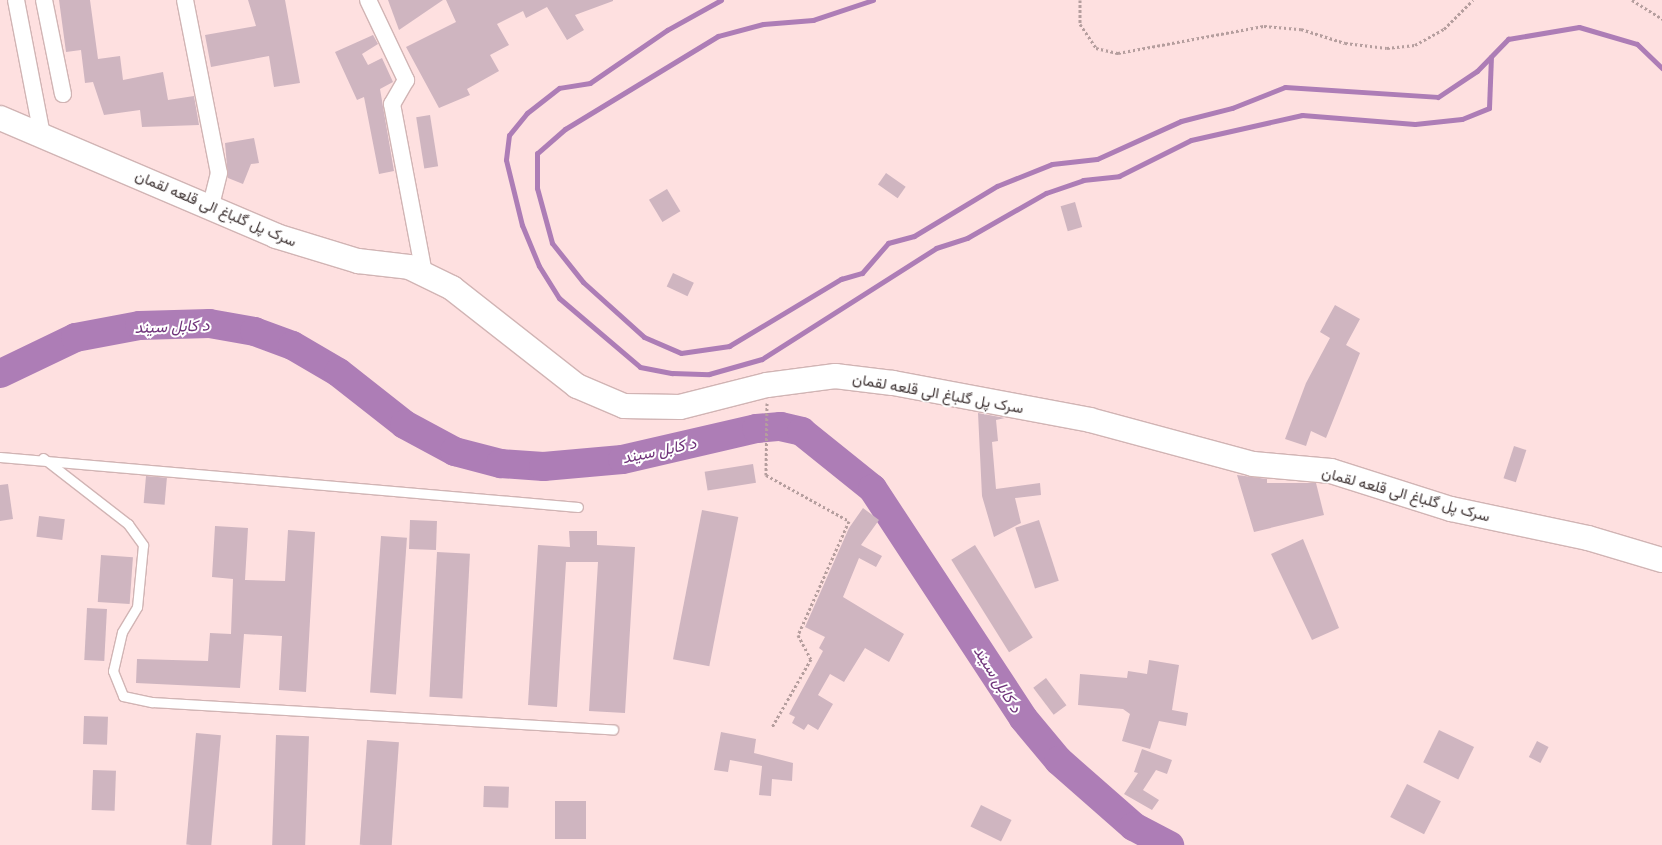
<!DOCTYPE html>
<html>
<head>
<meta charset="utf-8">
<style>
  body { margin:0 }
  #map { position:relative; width:1662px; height:845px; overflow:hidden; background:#fee0e0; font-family:"Open Sans",Vazirmatn,sans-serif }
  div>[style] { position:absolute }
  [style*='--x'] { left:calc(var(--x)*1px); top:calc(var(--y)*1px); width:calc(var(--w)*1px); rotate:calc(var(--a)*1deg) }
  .stream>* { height:5px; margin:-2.5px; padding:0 2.5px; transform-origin:2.5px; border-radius:2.5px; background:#ad7db6 }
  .river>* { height:29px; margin:-14.5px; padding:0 14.5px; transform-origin:14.5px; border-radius:14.5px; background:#ad7db6 }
  .building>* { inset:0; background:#cfb5c0; transform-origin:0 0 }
  .path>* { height:3px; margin-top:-1.5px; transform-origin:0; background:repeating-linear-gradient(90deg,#b59e9e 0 2.5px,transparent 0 5px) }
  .roads { filter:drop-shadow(1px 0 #d1b4b4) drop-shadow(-1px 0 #d1b4b4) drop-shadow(0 1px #d1b4b4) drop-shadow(0 -1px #d1b4b4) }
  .lane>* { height:9px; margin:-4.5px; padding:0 4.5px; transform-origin:4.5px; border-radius:4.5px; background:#fff }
  .street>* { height:16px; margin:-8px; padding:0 8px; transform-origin:8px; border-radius:8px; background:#fff }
  .secondary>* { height:24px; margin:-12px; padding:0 12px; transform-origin:12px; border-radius:12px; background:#fff }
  span { translate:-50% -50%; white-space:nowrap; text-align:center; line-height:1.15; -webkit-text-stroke:4px #fff; paint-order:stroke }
  .street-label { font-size:15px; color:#3d3232 }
  .water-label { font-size:16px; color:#70347b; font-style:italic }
</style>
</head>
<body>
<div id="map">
  <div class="stream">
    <div style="--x:721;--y:0;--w:62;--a:150.9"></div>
    <div style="--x:667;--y:30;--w:93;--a:145.5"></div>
    <div style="--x:590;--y:83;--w:31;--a:171"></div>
    <div style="--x:559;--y:88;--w:41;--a:142"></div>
    <div style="--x:527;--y:113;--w:28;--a:129"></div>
    <div style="--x:509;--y:135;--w:25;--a:97"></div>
    <div style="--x:506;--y:160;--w:67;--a:76.2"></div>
    <div style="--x:522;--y:225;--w:44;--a:67.5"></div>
    <div style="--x:539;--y:266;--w:38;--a:58"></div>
    <div style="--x:559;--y:298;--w:106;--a:40.4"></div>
    <div style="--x:640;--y:367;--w:33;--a:11"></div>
    <div style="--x:672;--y:373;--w:37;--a:2"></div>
    <div style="--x:709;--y:374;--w:55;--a:-15.8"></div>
    <div style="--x:762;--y:359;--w:206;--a:-32.5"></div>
    <div style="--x:936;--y:248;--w:33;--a:-18"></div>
    <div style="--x:967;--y:238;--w:91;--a:-29.7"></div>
    <div style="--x:1046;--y:193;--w:39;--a:-19"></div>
    <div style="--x:1083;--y:180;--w:36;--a:-6"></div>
    <div style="--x:1119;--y:176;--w:80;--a:-26.6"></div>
    <div style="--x:1191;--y:140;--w:114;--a:-12.7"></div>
    <div style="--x:1302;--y:115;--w:113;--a:4.6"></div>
    <div style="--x:1415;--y:124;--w:47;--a:-6.1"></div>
    <div style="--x:1462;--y:119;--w:29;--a:-22"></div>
    <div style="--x:1489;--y:108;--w:51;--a:-87.8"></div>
    <div style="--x:873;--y:0;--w:63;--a:161.6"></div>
    <div style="--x:813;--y:20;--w:50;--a:175.4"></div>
    <div style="--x:763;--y:24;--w:47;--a:165.1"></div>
    <div style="--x:718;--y:36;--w:179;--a:148.7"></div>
    <div style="--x:565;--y:129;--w:37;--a:139"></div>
    <div style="--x:537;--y:153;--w:35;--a:90"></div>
    <div style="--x:537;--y:188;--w:57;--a:74.7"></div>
    <div style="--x:552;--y:243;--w:50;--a:51.5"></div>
    <div style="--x:583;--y:282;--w:82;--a:42"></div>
    <div style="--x:644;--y:337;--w:40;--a:23.4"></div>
    <div style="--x:681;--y:353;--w:49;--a:-8.3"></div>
    <div style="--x:729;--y:346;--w:131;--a:-30.9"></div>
    <div style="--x:841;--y:279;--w:22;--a:-16"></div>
    <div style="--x:862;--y:273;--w:40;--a:-49"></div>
    <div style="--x:888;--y:243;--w:27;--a:-15"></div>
    <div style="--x:914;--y:236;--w:97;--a:-31.1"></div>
    <div style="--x:997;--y:186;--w:59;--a:-21.8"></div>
    <div style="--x:1052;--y:164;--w:45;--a:-6.3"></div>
    <div style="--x:1097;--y:159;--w:92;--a:-24.3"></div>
    <div style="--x:1181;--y:121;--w:53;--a:-14.3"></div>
    <div style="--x:1232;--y:108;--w:57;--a:-21.6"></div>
    <div style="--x:1285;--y:87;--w:153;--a:3.7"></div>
    <div style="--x:1438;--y:97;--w:47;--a:-33.7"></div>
    <div style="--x:1477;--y:71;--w:45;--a:-45.9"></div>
    <div style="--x:1508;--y:39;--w:72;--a:-9.6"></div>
    <div style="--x:1579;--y:27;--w:60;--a:16.3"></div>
    <div style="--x:1637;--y:44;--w:35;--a:44"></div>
  </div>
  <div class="river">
    <div style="--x:0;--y:373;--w:83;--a:-25.6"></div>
    <div style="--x:75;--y:337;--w:65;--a:-10.6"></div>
    <div style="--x:139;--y:325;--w:70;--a:-1.6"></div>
    <div style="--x:209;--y:323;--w:46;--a:10.1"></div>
    <div style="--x:254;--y:331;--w:40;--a:20.2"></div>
    <div style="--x:292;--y:345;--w:53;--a:30.4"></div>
    <div style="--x:338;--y:372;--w:84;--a:38.2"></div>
    <div style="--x:404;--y:424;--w:57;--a:28.4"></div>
    <div style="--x:454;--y:451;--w:48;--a:14.6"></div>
    <div style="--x:500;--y:463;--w:43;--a:4"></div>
    <div style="--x:543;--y:466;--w:79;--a:-5.1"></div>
    <div style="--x:622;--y:459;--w:138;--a:-13"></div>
    <div style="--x:756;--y:428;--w:24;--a:-5"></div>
    <div style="--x:780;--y:426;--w:22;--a:13"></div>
    <div style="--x:801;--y:431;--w:91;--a:38.8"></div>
    <div style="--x:872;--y:488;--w:275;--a:56.7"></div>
    <div style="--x:1023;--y:718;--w:55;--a:50.2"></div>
    <div style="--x:1058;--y:760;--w:100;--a:41.3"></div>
    <div style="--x:1133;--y:826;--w:41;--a:27.8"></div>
  </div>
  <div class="building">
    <div style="clip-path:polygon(59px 0,90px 0,98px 59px,120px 56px,123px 80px,163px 72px,168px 100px,194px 96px,199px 125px,142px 127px,140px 110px,104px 115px,93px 82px,85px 83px,81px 50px,66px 52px)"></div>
    <div style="clip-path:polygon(248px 0,285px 0,300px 83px,274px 87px,269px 56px,211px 67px,205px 35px,256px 26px)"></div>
    <div style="clip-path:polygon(388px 0,443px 0,399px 30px)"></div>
    <div style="clip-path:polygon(446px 0,613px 0,613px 1px,575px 15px,584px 30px,567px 40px,547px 7px,526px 18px,523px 11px,497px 24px,509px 45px,490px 55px,499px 71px,467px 89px,470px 95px,439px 108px,406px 47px,456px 22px)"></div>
    <div style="clip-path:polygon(373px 35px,378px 44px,362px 54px,368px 65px,382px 58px,393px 82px,380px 89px,394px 171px,379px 174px,364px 97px,357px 100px,335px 52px)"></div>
    <div style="left:430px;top:115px;width:52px;height:14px;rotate:81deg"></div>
    <div style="clip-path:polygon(254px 138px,259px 163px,251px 164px,243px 184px,228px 178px,225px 143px)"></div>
    <div style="left:886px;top:173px;width:24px;height:14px;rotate:35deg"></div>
    <div style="left:667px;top:189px;width:26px;height:21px;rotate:59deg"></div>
    <div style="left:1075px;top:202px;width:26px;height:15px;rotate:74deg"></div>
    <div style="left:673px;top:273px;width:23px;height:15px;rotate:25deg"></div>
    <div style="clip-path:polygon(1335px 305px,1360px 319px,1346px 345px,1360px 353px,1326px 438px,1311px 431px,1306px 446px,1285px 439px,1306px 383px,1330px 338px,1320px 332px)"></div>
    <div style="clip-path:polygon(978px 413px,1005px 418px,996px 420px,998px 441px,992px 442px,996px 489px,1040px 483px,1041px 495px,1015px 498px,1021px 523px,994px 537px,982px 496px)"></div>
    <div style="left:1514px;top:446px;width:13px;height:34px;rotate:18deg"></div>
    <div style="left:753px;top:464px;width:19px;height:49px;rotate:81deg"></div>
    <div style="clip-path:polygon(1237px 475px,1267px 479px,1267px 483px,1316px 483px,1324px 515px,1254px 532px)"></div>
    <div style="left:146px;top:476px;width:21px;height:27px;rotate:5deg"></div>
    <div style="clip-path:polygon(8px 484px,13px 519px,0 521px,0 485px)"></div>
    <div style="clip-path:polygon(863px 508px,879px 520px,861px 545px,882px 556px,876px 567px,859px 558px,843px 597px,904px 634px,889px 662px,865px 648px,844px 682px,830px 674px,818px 695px,833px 704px,818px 730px,808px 724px,804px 730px,792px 723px,795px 717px,789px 714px,823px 651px,819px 648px,825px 637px,805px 627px,849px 528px)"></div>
    <div style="left:702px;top:510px;width:37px;height:152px;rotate:11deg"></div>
    <div style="left:39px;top:516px;width:26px;height:21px;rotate:7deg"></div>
    <div style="left:410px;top:520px;width:27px;height:29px;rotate:2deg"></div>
    <div style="left:1039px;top:520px;width:64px;height:25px;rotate:72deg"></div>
    <div style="clip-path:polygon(215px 526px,248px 528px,245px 580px,285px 581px,288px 530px,315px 532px,306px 692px,279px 690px,282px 636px,244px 634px,240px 688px,136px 683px,137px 659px,208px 661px,210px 633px,231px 634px,233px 579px,212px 577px)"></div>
    <div style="clip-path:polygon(569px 531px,597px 531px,597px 545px,635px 547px,625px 713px,589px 711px,598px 562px,566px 562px,557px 707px,528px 705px,538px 545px,570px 547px)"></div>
    <div style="left:381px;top:536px;width:26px;height:157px;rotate:4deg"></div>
    <div style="clip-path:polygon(1303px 539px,1339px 628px,1312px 640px,1271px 554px)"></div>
    <div style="left:975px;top:545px;width:109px;height:28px;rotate:58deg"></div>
    <div style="left:437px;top:552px;width:33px;height:145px;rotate:3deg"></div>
    <div style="left:101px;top:555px;width:32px;height:47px;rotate:4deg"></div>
    <div style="left:87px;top:608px;width:20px;height:52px;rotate:3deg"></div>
    <div style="clip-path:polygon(1149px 660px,1179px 665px,1172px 710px,1188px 713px,1186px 726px,1159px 721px,1150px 749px,1122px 741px,1130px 714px,1123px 709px,1078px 705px,1080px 674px,1127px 678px,1128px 671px,1147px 674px)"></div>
    <div style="left:1046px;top:678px;width:34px;height:16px;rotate:53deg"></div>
    <div style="left:84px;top:716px;width:24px;height:28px;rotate:2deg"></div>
    <div style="left:1439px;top:730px;width:39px;height:36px;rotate:26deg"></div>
    <div style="clip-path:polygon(721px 732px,756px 739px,754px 753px,793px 763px,792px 781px,772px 779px,771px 796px,759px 795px,762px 766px,730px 760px,728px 772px,714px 770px)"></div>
    <div style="left:196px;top:733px;width:25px;height:112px;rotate:5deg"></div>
    <div style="left:276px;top:735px;width:33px;height:110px;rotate:2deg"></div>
    <div style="left:367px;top:740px;width:32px;height:105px;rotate:4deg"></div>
    <div style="left:1537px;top:741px;width:13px;height:18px;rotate:27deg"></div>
    <div style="clip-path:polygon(1142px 749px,1172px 760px,1167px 774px,1156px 770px,1143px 790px,1159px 800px,1152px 810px,1124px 794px,1138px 773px,1134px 772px)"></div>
    <div style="left:93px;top:770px;width:23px;height:40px;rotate:2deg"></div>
    <div style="left:1407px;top:784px;width:38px;height:37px;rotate:27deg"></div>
    <div style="left:484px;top:786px;width:25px;height:21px;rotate:2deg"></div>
    <div style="left:555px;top:801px;width:31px;height:38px"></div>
    <div style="left:981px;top:805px;width:34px;height:24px;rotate:26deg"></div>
  </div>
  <div class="path">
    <div style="--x:1080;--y:0;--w:24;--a:90"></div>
    <div style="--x:1080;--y:24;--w:29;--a:56"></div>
    <div style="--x:1096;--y:48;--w:23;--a:13"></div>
    <div style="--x:1118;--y:53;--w:148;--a:-10.5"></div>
    <div style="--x:1264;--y:26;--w:37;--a:5"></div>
    <div style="--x:1301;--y:29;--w:46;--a:17.7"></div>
    <div style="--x:1345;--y:43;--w:42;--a:6.8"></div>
    <div style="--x:1387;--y:48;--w:28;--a:-6"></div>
    <div style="--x:1415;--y:45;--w:33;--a:-29"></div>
    <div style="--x:1444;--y:29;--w:41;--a:-45"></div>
    <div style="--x:1632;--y:0;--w:36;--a:32"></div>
    <div style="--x:767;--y:403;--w:72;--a:90.8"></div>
    <div style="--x:766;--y:475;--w:95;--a:29"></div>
    <div style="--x:849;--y:521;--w:125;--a:114.1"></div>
    <div style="--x:798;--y:635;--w:27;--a:62"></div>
    <div style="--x:811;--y:659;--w:78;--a:119.8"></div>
  </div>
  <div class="roads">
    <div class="lane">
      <div style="--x:0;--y:457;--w:580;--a:4.94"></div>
      <div style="--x:43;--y:458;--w:108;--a:37.8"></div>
      <div style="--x:128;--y:524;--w:26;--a:54"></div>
      <div style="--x:143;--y:545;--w:62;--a:95.5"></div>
      <div style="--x:137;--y:607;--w:29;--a:121"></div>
      <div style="--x:122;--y:632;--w:40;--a:103"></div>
      <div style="--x:113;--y:671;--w:27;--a:68"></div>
      <div style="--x:123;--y:696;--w:30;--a:12"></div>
      <div style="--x:152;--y:702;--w:462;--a:3.4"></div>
    </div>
    <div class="street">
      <div style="--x:16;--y:0;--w:137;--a:79.1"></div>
      <div style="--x:44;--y:0;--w:96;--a:78.6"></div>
      <div style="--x:185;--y:0;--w:176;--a:78.9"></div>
      <div style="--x:219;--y:173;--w:33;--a:104"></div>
      <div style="--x:368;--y:0;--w:89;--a:64.6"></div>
      <div style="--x:406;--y:80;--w:28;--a:120"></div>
      <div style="--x:392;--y:104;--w:173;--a:79.3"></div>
    </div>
    <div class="secondary">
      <div style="--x:0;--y:118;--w:300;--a:23.1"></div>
      <div style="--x:276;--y:236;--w:86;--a:17"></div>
      <div style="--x:358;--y:261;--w:51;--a:6.7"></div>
      <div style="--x:409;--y:267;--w:48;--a:26"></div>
      <div style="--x:452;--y:288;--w:159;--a:38.1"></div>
      <div style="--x:577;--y:386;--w:51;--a:23.1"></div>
      <div style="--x:624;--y:406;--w:56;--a:1"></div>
      <div style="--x:680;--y:407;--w:90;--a:-14.2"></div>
      <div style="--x:767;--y:385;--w:69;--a:-7.5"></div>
      <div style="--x:835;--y:376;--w:58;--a:6.9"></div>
      <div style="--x:893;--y:383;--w:200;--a:10.6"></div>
      <div style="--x:1090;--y:420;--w:169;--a:15.1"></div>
      <div style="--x:1253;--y:464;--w:78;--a:5.1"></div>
      <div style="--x:1331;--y:471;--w:126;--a:17.6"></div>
      <div style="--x:1451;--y:509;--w:140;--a:12"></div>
      <div style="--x:1588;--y:538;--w:77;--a:16.6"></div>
    </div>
  </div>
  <div class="street-label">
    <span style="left:216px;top:208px;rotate:23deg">سرک پل گلباغ الی قلعه لقمان</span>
    <span style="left:938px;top:393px;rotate:10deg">سرک پل گلباغ الی قلعه لقمان</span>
    <span style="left:1406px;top:494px;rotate:15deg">سرک پل گلباغ الی قلعه لقمان</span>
  </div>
  <div class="water-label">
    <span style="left:172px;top:326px;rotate:-2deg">د کابل سيند</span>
    <span style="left:659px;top:450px;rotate:-12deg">د کابل سيند</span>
    <span style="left:998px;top:679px;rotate:58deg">د کابل سيند</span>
  </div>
</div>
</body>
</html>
